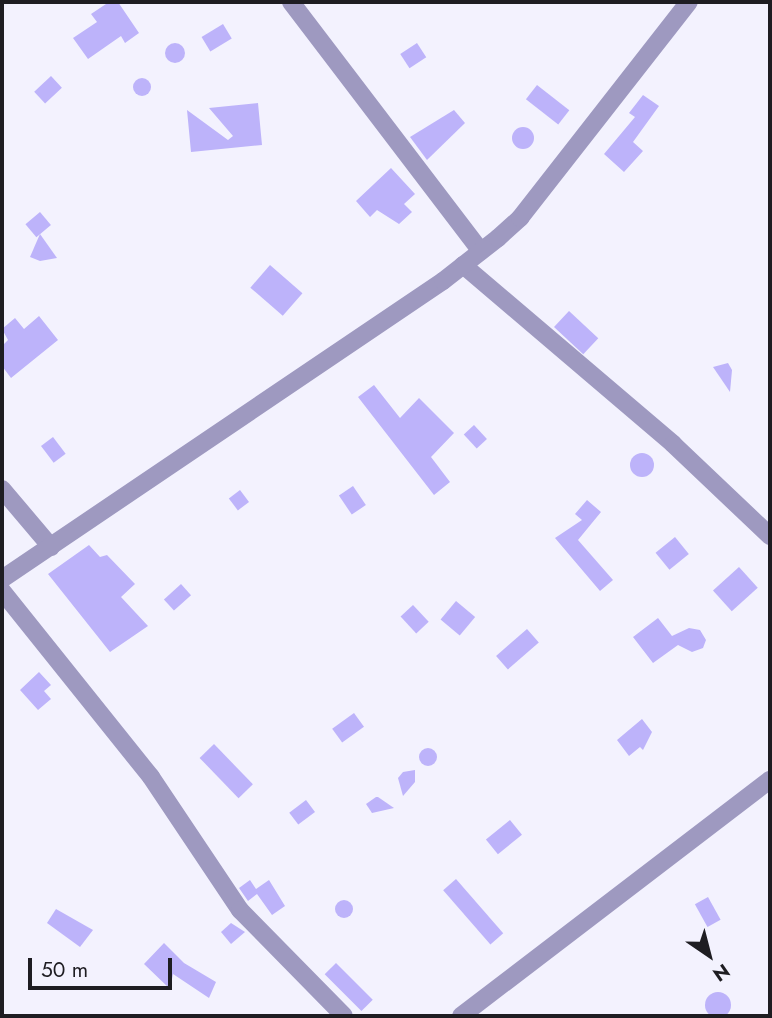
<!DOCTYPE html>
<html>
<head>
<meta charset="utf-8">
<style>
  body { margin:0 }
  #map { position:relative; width:772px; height:1018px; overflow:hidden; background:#f3f2fe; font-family:Jost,sans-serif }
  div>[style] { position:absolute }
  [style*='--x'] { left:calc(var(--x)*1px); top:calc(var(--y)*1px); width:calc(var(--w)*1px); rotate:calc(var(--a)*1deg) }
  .building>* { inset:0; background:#bdb3fa; transform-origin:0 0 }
  .round { border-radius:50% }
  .street>* { height:18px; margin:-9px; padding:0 9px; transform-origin:9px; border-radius:9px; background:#9e99c0 }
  span { translate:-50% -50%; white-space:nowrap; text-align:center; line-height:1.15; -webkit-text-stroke:6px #f3f2fe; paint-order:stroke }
  .frame { position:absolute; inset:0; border:4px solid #1e1d22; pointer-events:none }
  .north { position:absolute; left:674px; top:920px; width:70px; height:70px; -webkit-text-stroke:5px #f3f2fe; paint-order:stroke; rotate:145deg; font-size:19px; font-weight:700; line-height:28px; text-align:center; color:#1e1d22 }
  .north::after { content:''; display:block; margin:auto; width:24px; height:32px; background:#1e1d22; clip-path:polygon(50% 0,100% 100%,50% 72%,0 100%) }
  .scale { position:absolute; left:28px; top:958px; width:144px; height:32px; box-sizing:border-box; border:4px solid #1e1d22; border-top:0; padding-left:9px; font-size:21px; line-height:24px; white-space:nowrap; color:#1e1d22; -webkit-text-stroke:5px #f3f2fe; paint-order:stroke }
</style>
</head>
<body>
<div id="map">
  <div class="building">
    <div style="clip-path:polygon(109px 2px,118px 2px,139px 33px,125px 43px,121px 36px,88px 59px,73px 38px,97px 22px,91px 14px)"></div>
    <div style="left:223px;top:24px;width:17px;height:25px;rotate:59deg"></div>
    <div class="round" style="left:165px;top:43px;width:20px;height:20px"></div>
    <div style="left:417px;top:43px;width:17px;height:20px;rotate:57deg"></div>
    <div style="left:51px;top:76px;width:16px;height:23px;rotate:47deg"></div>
    <div class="round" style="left:133px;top:78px;width:18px;height:18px"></div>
    <div style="left:537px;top:85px;width:41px;height:18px;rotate:38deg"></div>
    <div style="clip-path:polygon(643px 95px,659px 106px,633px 142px,643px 151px,624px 172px,604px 154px,635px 117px,629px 113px)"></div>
    <div style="clip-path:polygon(258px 103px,262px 145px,191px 152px,187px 110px,228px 140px,233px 136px,209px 108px)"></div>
    <div style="clip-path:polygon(454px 110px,465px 123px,427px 160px,410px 137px)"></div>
    <div class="round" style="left:512px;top:127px;width:22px;height:22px"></div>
    <div style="clip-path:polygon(391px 168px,415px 194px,404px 204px,412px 212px,399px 224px,377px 210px,370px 217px,356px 201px)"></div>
    <div style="left:40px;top:212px;width:17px;height:19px;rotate:50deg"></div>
    <div style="clip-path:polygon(40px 234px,57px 258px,40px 261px,30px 257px)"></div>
    <div style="left:270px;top:265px;width:43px;height:30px;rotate:41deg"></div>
    <div style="left:569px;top:311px;width:40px;height:22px;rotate:43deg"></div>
    <div style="clip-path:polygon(39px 316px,58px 340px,11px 378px,2px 366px,2px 346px,8px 340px,2px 329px,15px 318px,24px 329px)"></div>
    <div style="clip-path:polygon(728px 363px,732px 370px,730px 392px,713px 367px)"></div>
    <div style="clip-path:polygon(374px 385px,400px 418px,419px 398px,454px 433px,431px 457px,450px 482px,434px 495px,358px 397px)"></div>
    <div style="left:474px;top:425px;width:19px;height:14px;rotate:47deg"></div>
    <div style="left:53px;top:437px;width:21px;height:15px;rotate:53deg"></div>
    <div class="round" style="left:630px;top:453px;width:24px;height:24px"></div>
    <div style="left:353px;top:486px;width:23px;height:17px;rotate:56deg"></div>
    <div style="left:240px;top:490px;width:15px;height:14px;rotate:53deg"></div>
    <div style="clip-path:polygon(587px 500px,601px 512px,578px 540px,613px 580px,600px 591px,555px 538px,582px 520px,575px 514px)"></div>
    <div style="left:675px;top:537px;width:22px;height:25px;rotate:51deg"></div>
    <div style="clip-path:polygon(89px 545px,100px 557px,107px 555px,135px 584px,121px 597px,148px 626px,110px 652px,48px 574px)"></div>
    <div style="left:739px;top:567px;width:28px;height:35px;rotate:48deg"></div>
    <div style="left:181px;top:584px;width:15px;height:23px;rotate:48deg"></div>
    <div style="left:456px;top:601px;width:25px;height:24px;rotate:40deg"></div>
    <div style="left:413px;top:605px;width:23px;height:17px;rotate:47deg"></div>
    <div style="clip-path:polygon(658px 618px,672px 636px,689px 628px,700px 630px,706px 640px,703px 648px,692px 652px,678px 645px,653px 663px,633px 637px)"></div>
    <div style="left:527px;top:629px;width:18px;height:41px;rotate:49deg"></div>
    <div style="clip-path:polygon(39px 672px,51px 685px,44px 691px,51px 699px,38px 710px,20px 690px)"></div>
    <div style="left:354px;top:713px;width:17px;height:27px;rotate:54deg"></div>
    <div style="clip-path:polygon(642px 719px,652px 732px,643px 750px,640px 747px,629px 756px,617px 740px)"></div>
    <div style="left:214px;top:744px;width:56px;height:20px;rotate:46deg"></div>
    <div class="round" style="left:419px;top:748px;width:18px;height:18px"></div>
    <div style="clip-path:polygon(415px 770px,415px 782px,403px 796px,398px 778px,403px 772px)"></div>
    <div style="clip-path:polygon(376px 797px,378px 797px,394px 808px,372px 813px,366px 804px)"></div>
    <div style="left:306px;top:800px;width:15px;height:21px;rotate:53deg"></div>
    <div style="left:510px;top:820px;width:19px;height:31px;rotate:51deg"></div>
    <div style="left:456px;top:879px;width:72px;height:17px;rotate:49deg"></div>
    <div style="clip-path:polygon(250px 880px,256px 889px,269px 880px,285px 906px,272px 915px,257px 894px,248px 901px,239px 888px)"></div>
    <div style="left:708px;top:897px;width:26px;height:15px;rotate:61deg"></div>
    <div class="round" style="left:335px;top:900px;width:18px;height:18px"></div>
    <div style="clip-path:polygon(56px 909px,93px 930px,80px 947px,47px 923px)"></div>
    <div style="clip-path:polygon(231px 923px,245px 932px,231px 944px,221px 932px)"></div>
    <div style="clip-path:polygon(164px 943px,184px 963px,216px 982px,209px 998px,173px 974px,170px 989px,144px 964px)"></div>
    <div style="left:336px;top:963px;width:52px;height:16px;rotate:45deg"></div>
    <div class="round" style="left:705px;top:992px;width:26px;height:26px"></div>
  </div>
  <div class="street">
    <div style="--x:291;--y:2;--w:313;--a:52.7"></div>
    <div style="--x:463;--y:265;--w:276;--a:40.4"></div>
    <div style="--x:673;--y:444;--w:134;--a:43.5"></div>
    <div style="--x:2;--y:489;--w:76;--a:49.8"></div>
    <div style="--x:2;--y:579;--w:532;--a:-34.05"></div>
    <div style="--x:443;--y:281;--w:70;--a:-38"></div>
    <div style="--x:498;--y:238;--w:30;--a:-42"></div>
    <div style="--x:520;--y:218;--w:274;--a:-52"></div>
    <div style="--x:2;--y:591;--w:238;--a:51.3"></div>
    <div style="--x:151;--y:777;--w:160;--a:56.2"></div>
    <div style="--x:240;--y:910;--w:148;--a:45.5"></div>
    <div style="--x:461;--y:1016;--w:389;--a:-37.4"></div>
  </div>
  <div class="frame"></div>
  <div class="north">N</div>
  <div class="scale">50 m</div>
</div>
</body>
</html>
